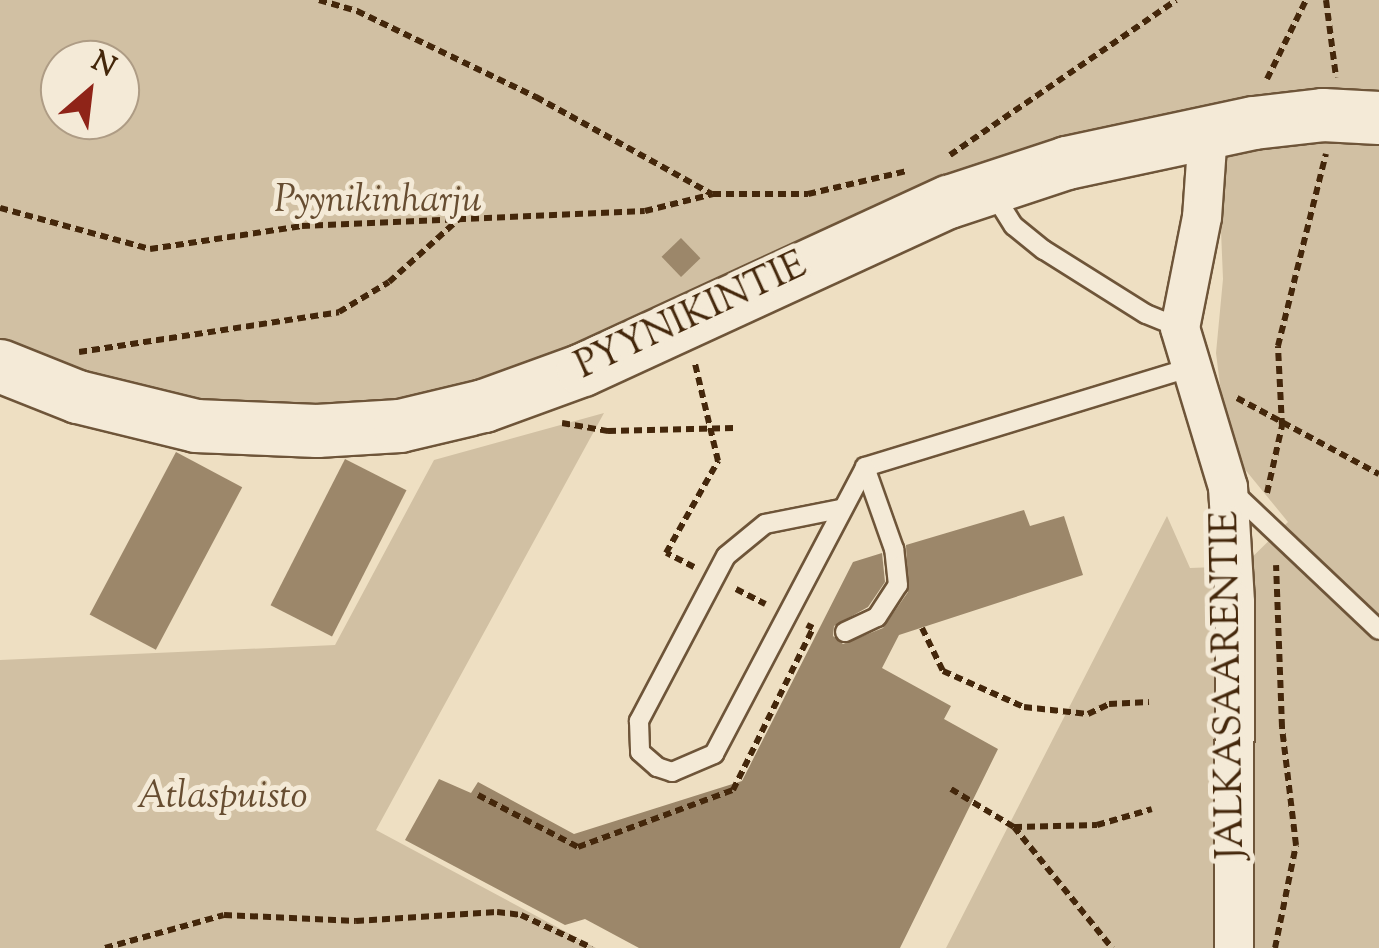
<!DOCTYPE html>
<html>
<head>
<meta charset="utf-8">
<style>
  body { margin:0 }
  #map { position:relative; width:1379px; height:948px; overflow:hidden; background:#eedfc2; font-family:"Sorts Mill Goudy",serif }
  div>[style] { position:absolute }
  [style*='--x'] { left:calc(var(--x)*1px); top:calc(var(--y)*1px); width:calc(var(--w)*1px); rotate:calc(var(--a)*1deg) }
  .green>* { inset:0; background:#d1c0a3 }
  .building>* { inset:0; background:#9c876a; transform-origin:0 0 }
  .path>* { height:6px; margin-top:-3px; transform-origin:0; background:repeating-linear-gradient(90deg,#44270b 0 8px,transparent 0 13px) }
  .roads { filter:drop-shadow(2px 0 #6e5539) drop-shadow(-2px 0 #6e5539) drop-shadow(0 2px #6e5539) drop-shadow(0 -2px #6e5539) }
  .lane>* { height:18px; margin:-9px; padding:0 9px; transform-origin:9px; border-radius:9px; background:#f4ead7 }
  .street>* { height:38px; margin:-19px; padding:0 19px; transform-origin:19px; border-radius:19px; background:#f4ead7 }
  .secondary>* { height:52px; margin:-26px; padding:0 26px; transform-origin:26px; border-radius:26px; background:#f4ead7 }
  span { translate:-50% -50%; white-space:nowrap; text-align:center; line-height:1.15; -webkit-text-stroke:10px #f4ead7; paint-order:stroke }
  .park-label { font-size:38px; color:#674d31; font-style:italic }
  .street-label { font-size:38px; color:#44270b }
  .north { position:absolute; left:40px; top:40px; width:100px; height:100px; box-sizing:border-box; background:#f4ead7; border:2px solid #ae9c85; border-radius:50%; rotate:28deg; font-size:28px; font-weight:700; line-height:40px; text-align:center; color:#44270b }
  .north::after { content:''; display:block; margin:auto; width:35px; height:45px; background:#8f2418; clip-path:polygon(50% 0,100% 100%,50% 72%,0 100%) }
</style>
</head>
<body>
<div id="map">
  <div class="green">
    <div style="clip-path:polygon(evenodd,0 0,1379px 0,1379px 948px,946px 948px,1167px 516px,1190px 568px,1243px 566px,1288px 522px,1243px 467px,1224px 417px,1216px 353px,1223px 279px,1216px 110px,629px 347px,423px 408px,156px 401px,0 343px,0 0,60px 60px,120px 60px,120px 120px,60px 120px,60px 60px)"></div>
    <div style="clip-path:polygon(604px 413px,376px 830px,596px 948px,0 948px,0 660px,335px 645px,434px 460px)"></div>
  </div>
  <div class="building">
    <div style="left:681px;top:238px;width:28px;height:27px;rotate:46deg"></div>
    <div style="left:176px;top:452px;width:75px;height:184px;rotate:28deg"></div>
    <div style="left:345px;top:459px;width:69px;height:164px;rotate:27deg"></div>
    <div style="clip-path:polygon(1024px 510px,1030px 526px,1064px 516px,1083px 575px,899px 635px,882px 668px,951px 706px,944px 719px,998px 749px,900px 948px,639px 948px,585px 919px,565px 925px,405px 840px,439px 779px,471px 793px,478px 782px,574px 834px,742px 781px,853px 562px,882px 553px,885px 582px,868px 607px,834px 626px,833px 636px,843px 644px,883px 628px,908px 592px,906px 545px)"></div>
  </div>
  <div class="path">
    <div style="--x:319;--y:0;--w:40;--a:16"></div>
    <div style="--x:357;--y:11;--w:199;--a:25.7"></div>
    <div style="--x:536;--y:97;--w:201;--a:28.9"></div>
    <div style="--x:1326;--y:0;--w:78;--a:82.6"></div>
    <div style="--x:1267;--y:79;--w:88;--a:-63.7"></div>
    <div style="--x:950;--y:155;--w:274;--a:-34.4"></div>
    <div style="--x:0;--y:208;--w:156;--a:15.3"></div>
    <div style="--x:150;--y:249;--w:154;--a:-8.6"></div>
    <div style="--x:302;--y:226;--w:343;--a:-2.5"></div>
    <div style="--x:645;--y:211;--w:70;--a:-14"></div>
    <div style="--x:713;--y:194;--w:95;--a:0"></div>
    <div style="--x:808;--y:194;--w:102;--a:-13.1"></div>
    <div style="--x:79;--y:352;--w:263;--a:-8.7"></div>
    <div style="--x:339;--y:312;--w:58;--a:-31"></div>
    <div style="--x:389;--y:282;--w:94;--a:-42"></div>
    <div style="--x:1237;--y:398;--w:161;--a:28.2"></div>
    <div style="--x:562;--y:423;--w:47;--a:9.9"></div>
    <div style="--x:608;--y:431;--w:126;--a:-1.4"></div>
    <div style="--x:1267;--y:493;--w:69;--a:-77.4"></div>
    <div style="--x:1282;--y:426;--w:80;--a:-92.9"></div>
    <div style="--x:1278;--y:346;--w:198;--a:-76"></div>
    <div style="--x:694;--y:567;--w:31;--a:-153"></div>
    <div style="--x:666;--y:553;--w:106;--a:-60.5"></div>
    <div style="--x:718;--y:461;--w:100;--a:-103.3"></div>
    <div style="--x:736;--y:589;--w:33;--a:27"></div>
    <div style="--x:922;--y:628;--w:48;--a:64"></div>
    <div style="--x:943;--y:671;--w:89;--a:24"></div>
    <div style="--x:1024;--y:707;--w:64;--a:6.2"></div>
    <div style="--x:1088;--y:714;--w:23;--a:-25"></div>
    <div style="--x:1109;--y:704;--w:40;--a:-2.9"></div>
    <div style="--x:951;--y:789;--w:74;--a:31.1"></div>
    <div style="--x:1014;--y:827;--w:156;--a:51"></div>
    <div style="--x:478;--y:795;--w:113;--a:27.5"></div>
    <div style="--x:578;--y:847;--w:165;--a:-20.2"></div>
    <div style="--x:733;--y:790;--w:181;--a:-63.7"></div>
    <div style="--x:813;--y:628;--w:7;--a:-153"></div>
    <div style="--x:1014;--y:827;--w:83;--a:-1.4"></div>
    <div style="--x:1097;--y:825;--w:57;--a:-16.2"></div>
    <div style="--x:105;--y:948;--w:123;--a:-15.5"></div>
    <div style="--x:224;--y:915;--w:132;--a:2.6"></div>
    <div style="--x:356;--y:921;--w:141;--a:-3.7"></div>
    <div style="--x:497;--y:912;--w:24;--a:7"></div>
    <div style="--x:521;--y:915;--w:78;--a:24.9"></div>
    <div style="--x:1275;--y:948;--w:105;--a:-78.5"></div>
    <div style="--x:1296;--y:845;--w:119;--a:-96.8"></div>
    <div style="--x:1282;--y:727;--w:162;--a:-92.1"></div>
  </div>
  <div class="roads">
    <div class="lane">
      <div style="--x:993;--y:193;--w:39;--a:58"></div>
      <div style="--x:1014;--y:226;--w:38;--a:39"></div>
      <div style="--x:1044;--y:250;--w:120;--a:32.1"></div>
      <div style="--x:1146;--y:314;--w:37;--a:22"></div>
      <div style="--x:1232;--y:491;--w:202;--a:43.4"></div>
      <div style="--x:840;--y:509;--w:76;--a:168.7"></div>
      <div style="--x:765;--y:524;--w:50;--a:140.6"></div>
      <div style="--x:726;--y:556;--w:187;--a:117.8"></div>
      <div style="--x:639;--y:721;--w:31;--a:88"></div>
      <div style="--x:640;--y:752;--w:23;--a:41"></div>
      <div style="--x:657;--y:767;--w:16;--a:18"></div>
      <div style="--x:672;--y:772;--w:46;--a:-23.2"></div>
      <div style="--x:714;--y:754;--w:324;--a:-62.2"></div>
      <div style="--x:865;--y:467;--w:339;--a:-17"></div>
      <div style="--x:845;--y:632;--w:35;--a:-25"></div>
      <div style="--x:877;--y:617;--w:38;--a:-57"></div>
      <div style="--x:898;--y:585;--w:36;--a:-96"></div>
      <div style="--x:894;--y:549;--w:87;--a:-109.5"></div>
    </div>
    <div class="street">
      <div style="--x:1208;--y:132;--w:85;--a:94"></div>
      <div style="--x:1202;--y:217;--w:113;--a:101.2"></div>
      <div style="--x:1180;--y:328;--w:166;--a:73.2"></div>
      <div style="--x:1228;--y:487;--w:116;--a:86.5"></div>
      <div style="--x:1235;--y:603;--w:345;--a:90.2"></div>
    </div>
    <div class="secondary">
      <div style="--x:0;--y:366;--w:84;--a:21.7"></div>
      <div style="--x:78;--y:397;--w:122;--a:13.8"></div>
      <div style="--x:196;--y:426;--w:121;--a:2.4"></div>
      <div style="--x:317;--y:431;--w:83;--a:-3.4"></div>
      <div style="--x:400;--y:426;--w:86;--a:-13.4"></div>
      <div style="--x:484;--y:406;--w:105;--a:-20"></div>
      <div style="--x:583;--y:370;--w:403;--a:-24.7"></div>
      <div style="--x:949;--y:202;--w:124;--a:-18.3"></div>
      <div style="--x:1067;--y:163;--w:191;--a:-12.1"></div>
      <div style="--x:1254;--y:123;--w:69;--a:-6.6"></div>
      <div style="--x:1323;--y:115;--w:56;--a:3.1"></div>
    </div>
  </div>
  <div class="park-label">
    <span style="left:378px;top:203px">Pyynikinharju</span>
    <span style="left:222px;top:799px">Atlaspuisto</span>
  </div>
  <div class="street-label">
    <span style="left:692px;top:318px;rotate:-25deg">PYYNIKINTIE</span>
    <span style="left:1231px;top:685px;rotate:-91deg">JALKASAARENTIE</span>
  </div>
  <div class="north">N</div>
</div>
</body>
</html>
